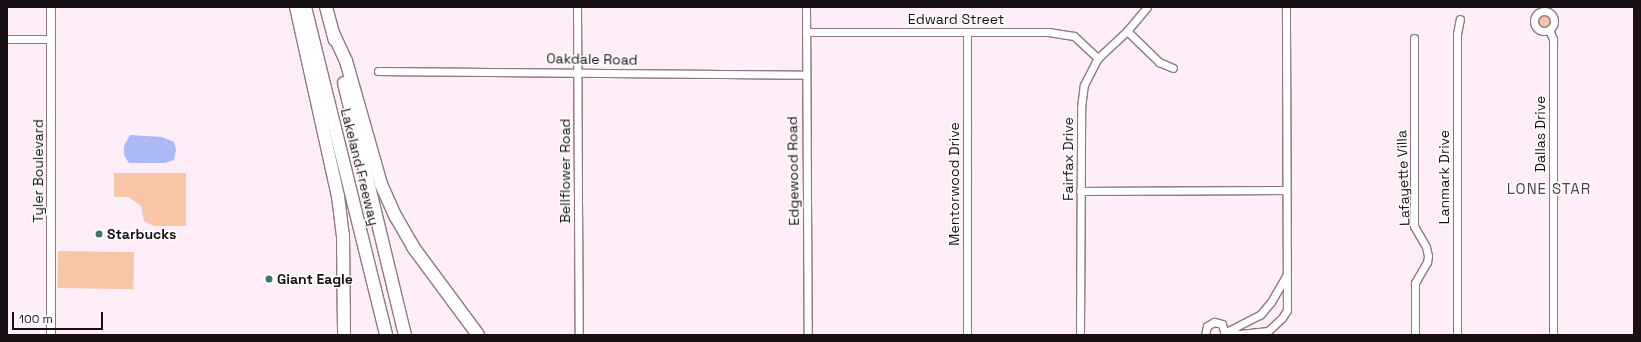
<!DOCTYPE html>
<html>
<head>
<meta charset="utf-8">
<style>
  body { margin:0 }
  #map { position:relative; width:1641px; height:342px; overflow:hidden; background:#ffedf7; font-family:"Space Grotesk",sans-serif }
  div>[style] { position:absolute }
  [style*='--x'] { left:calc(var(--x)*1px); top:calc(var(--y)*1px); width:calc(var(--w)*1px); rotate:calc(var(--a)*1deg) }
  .green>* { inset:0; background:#f8c6a7; transform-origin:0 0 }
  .round { border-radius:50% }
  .water>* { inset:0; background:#abb9f5 }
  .roads { filter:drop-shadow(1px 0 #8d7984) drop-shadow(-1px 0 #8d7984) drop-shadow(0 1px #8d7984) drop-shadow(0 -1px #8d7984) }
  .minor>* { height:7px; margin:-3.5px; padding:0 3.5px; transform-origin:3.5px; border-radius:3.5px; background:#fff }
  .minor>.ring { margin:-3.5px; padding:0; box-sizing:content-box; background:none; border:7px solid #fff; border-radius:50% }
  .tertiary>* { height:8px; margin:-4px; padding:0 4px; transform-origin:4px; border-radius:4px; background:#fff }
  .motorway>* { height:12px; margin:-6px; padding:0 6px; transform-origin:6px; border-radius:6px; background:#fff }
  .dots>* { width:11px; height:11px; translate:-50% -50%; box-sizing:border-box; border:2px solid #fff; border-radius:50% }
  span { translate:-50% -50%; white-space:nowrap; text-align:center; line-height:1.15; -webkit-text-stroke:3px #fff; paint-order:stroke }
  .street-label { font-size:14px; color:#181014 }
  .poi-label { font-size:14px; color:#181014; font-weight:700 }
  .left { translate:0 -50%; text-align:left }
  .neighbourhood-label { font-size:15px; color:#503e48; letter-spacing:1px }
  .frame { position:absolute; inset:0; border:8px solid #181014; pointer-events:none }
  .scale { position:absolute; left:12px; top:312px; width:91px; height:18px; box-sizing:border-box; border:2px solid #181014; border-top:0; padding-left:5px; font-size:12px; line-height:14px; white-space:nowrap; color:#181014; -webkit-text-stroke:3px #fff; paint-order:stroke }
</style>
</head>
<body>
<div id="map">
  <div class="green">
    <div class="round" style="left:1537px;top:15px;width:14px;height:14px"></div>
    <div style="clip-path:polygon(114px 173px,186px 173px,186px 226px,154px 226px,144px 221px,141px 206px,134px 201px,128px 197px,114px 197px)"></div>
    <div style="left:58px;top:251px;width:76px;height:37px;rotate:1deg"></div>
  </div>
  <div class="water">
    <div style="clip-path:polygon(130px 135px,162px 137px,174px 142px,176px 150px,174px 160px,165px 163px,129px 163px,124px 155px,124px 146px)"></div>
  </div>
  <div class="roads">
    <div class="minor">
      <div style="--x:577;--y:7;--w:328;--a:89.7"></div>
      <div style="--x:806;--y:7;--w:328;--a:89.7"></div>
      <div class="ring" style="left:1534px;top:11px;width:13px;height:13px"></div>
      <div style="--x:1549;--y:30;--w:10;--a:66"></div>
      <div style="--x:1553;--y:39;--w:296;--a:90"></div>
      <div style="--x:1127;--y:31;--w:45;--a:44.1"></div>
      <div style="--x:1159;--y:62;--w:15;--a:23"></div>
      <div style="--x:806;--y:32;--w:242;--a:0"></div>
      <div style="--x:1048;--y:32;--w:26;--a:9"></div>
      <div style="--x:1074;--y:36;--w:33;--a:43"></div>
      <div style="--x:967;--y:33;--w:302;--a:90"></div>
      <div style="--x:1414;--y:38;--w:188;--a:90"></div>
      <div style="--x:1414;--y:226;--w:24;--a:60"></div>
      <div style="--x:1426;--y:247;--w:9;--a:77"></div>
      <div style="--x:1428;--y:256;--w:6;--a:99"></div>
      <div style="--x:1427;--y:262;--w:24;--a:120"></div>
      <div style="--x:1415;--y:283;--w:52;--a:90"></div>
      <div style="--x:7;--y:39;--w:44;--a:0"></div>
      <div style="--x:378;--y:71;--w:427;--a:0.5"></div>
      <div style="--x:1080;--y:191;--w:206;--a:-0.3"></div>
      <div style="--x:1225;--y:332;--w:15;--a:8"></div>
      <div style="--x:1240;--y:334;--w:28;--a:-6"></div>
      <div style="--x:1268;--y:331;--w:19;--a:-43"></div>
      <div style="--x:1282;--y:318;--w:9;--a:-58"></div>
      <div style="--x:1287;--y:310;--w:303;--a:-90.2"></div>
      <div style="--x:1226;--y:332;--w:38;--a:-27"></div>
      <div style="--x:1260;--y:315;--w:17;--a:-50"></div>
      <div style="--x:1271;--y:302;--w:30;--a:-60"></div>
      <div style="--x:1080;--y:335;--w:227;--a:-89.7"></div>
      <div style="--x:1081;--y:108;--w:23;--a:-83"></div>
      <div style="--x:1084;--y:85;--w:30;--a:-63"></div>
      <div style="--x:1098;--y:58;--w:40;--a:-43"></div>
      <div style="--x:1127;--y:31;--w:31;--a:-50"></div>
      <div style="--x:1205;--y:335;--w:9;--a:-77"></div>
      <div style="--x:1207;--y:326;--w:8;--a:-30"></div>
      <div style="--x:1214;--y:322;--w:8;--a:14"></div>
      <div style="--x:1222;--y:324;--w:11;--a:75"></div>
      <div style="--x:1457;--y:335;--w:301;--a:-90"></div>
      <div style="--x:1457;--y:34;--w:15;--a:-79"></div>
    </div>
    <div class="tertiary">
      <div style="--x:51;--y:335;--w:328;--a:-90"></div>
    </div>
    <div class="motorway">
      <div style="--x:296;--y:7;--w:194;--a:77.5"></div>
      <div style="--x:338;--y:196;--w:39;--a:83"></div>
      <div style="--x:343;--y:235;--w:100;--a:89.4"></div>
      <div style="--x:305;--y:7;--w:338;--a:76.1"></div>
      <div style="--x:326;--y:7;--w:34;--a:75"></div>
      <div style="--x:333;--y:33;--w:31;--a:65"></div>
      <div style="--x:346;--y:61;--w:128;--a:74.1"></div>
      <div style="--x:381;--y:184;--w:36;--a:66"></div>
      <div style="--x:396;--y:217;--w:34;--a:60"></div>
      <div style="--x:413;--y:247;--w:109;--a:53.5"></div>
      <div style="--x:344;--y:83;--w:259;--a:76.4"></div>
    </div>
  </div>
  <div class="dots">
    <div style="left:99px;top:234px;background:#3b7864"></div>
    <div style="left:269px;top:279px;background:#3b7864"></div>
  </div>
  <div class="street-label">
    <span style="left:956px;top:19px">Edward Street</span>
    <span style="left:592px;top:59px;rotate:1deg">Oakdale Road</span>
    <span style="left:1540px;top:134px;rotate:-90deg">Dallas Drive</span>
    <span style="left:1068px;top:159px;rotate:-90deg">Fairfax Drive</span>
    <span style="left:360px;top:167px;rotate:76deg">Lakeland Freeway</span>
    <span style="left:38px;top:171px;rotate:-90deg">Tyler Boulevard</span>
    <span style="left:565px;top:171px;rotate:-90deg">Bellflower Road</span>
    <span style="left:793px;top:171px;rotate:-91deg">Edgewood Road</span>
    <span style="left:1444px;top:177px;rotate:-90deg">Lanmark Drive</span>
    <span style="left:1403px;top:178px;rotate:-92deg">Lafayette Villa</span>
    <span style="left:954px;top:184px;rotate:-90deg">Mentorwood Drive</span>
  </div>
  <div class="poi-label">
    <span class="left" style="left:107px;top:234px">Starbucks</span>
    <span class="left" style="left:277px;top:279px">Giant Eagle</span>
  </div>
  <div class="neighbourhood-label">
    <span style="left:1549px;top:189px">LONE STAR</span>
  </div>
  <div class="frame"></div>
  <div class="scale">100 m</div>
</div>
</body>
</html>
